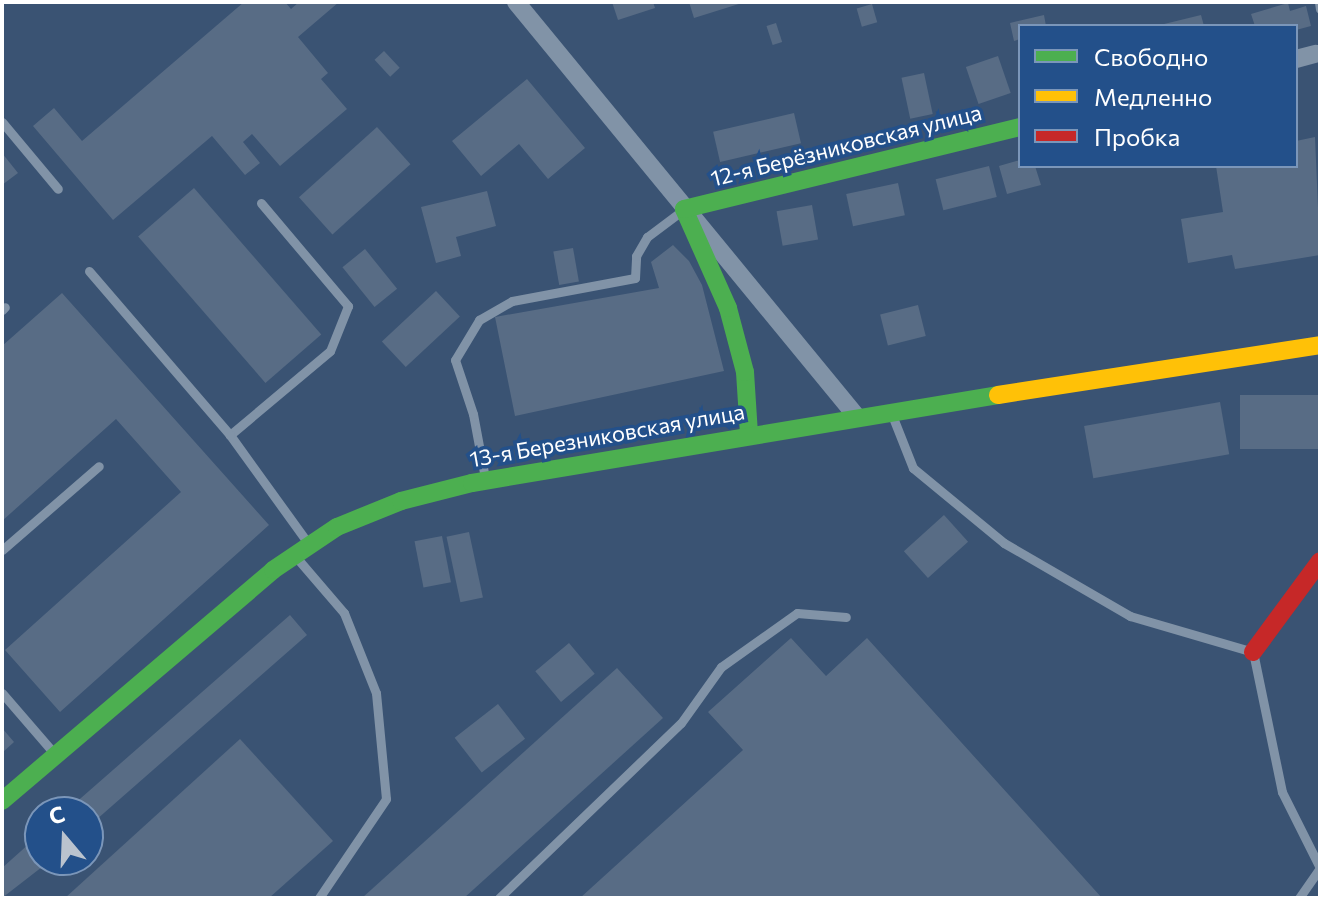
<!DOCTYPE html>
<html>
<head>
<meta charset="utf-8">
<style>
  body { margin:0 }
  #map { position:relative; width:1322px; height:900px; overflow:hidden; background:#3a5373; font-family:Commissioner,sans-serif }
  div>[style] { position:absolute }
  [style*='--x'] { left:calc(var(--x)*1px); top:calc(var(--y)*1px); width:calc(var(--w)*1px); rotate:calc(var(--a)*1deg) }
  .building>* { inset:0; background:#586c85; transform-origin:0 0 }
  .lane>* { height:9px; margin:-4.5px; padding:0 4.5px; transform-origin:4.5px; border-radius:4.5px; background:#8193a7 }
  .street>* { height:18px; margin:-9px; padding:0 9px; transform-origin:9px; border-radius:9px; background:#8193a7 }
  .fast>* { height:18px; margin:-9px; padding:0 9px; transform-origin:9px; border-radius:9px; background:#4caf50 }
  .slow>* { height:18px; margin:-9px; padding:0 9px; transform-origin:9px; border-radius:9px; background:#ffc107 }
  .jam>* { height:18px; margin:-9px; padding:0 9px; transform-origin:9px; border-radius:9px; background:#c62828 }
  span { translate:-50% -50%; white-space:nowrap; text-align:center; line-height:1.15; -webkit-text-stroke:7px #23508a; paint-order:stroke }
  .street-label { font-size:22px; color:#fff }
  .frame { position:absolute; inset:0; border:4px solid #fff; pointer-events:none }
  .legend { position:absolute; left:1018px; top:24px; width:280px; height:144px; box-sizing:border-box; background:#23508a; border:2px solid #7b96b9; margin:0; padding:10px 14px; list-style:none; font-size:24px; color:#fff }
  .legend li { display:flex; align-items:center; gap:16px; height:40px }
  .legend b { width:40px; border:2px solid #7b96b9 }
  .north { position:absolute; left:24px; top:796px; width:80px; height:80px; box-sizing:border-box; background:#23508a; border:2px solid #7b96b9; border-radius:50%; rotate:341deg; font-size:22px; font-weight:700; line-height:32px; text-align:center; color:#fff }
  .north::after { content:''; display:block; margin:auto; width:28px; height:36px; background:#bac3ce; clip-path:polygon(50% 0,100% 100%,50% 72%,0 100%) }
</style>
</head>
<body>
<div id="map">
  <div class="building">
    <div style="clip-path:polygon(244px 2px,285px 2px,291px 9px,299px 2px,339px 2px,298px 37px,328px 73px,321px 79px,347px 109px,280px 166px,252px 134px,243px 142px,260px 163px,245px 175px,212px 136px,113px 220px,33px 126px,54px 108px,82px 141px)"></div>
    <div style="clip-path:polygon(612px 2px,653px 2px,655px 8px,618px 20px)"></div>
    <div style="clip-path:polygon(689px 2px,742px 2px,742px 3px,694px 18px)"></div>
    <div style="clip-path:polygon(1288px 3px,1290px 11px,1306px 6px,1311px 26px,1296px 30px,1296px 26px,1255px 26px,1251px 14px)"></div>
    <div style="left:872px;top:4px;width:19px;height:16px;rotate:74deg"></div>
    <div style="clip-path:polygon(1044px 15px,1046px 26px,1020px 26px,1020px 39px,1014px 41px,1010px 23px)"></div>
    <div style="clip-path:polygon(1201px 15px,1204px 26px,1160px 26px,1160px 25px)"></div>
    <div style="left:776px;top:23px;width:20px;height:10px;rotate:72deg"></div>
    <div style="left:384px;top:51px;width:23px;height:13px;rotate:47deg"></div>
    <div style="left:998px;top:56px;width:39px;height:34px;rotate:71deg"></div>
    <div style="left:924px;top:73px;width:42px;height:23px;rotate:78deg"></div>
    <div style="clip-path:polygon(527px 79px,585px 148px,548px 179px,519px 144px,481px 176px,452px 141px)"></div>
    <div style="left:794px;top:113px;width:31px;height:83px;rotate:77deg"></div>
    <div style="left:377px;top:127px;width:50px;height:105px;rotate:48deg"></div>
    <div style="clip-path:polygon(1315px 137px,1320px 255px,1235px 269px,1232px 255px,1188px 263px,1181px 219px,1223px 212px,1216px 166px,1296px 166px,1296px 141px)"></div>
    <div style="clip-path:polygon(2px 153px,18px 173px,2px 185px)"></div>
    <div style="clip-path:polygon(1020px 160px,1020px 166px,1035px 166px,1041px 185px,1007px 194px,999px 166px)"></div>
    <div style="left:989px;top:166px;width:32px;height:55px;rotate:76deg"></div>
    <div style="left:898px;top:183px;width:33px;height:53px;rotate:78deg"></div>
    <div style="left:194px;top:188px;width:194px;height:74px;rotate:49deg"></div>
    <div style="clip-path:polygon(487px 191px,496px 226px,456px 237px,461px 256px,436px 263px,421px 207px)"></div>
    <div style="left:812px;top:205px;width:35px;height:36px;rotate:80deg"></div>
    <div style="clip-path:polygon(673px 245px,689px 261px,702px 285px,724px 371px,515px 416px,495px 317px,659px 288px,651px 262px)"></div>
    <div style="left:573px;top:248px;width:34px;height:20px;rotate:80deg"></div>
    <div style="left:365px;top:249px;width:51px;height:29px;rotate:51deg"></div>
    <div style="left:436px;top:291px;width:35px;height:74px;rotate:47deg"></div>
    <div style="clip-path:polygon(62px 293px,269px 525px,60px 712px,5px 650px,181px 492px,116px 419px,2px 521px,2px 346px)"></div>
    <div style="left:918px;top:305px;width:32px;height:39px;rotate:76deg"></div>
    <div style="left:1320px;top:395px;width:54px;height:80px;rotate:90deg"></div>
    <div style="left:1220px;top:402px;width:53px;height:138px;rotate:80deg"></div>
    <div style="left:944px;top:515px;width:36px;height:54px;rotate:48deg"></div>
    <div style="left:469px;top:532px;width:67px;height:23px;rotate:78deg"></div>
    <div style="left:442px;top:536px;width:47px;height:28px;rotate:79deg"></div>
    <div style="clip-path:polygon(290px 615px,307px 635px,88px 827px,88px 812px,65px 812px)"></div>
    <div style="clip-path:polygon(791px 638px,826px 676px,867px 638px,1102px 898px,580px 898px,743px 750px,708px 712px)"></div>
    <div style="left:569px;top:643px;width:40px;height:44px;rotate:50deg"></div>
    <div style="clip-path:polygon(617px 668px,663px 718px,464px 898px,362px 898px)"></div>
    <div style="left:498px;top:704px;width:44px;height:55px;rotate:52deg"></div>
    <div style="clip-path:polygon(2px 728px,14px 742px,2px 753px)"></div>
    <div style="clip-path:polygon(240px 739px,333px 841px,269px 898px,65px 898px)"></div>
    <div style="clip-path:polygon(40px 834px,40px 860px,51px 860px,2px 898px,2px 868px)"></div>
  </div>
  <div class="lane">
    <div style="--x:1319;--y:2;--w:7;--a:82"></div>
    <div style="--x:2;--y:122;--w:87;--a:50.1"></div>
    <div style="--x:261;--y:203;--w:135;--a:49.8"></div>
    <div style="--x:348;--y:306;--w:48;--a:111.8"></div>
    <div style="--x:330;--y:351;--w:131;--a:140"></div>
    <div style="--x:230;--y:435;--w:133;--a:54.2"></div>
    <div style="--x:89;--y:271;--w:216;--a:49.3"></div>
    <div style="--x:2;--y:310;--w:4;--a:-45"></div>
    <div style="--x:892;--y:415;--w:57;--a:68.4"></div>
    <div style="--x:913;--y:468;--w:118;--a:39.5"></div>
    <div style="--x:1004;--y:543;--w:146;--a:30.1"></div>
    <div style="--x:1130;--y:616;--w:128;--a:16.3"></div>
    <div style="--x:1253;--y:652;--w:143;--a:78.3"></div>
    <div style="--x:1282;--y:792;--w:85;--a:63.4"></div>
    <div style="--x:485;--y:478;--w:65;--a:-100.6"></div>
    <div style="--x:473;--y:414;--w:57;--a:-108.4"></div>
    <div style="--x:455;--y:360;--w:47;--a:-59"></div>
    <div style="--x:479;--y:320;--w:38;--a:-30"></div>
    <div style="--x:512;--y:301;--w:125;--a:-10.6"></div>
    <div style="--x:635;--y:278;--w:22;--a:-87"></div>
    <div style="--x:636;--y:256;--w:22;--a:-60"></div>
    <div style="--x:647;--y:237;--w:45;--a:-36.9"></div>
    <div style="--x:2;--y:550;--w:128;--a:-40.9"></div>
    <div style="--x:296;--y:557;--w:74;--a:49.4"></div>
    <div style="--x:344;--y:613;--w:86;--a:68.2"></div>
    <div style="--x:376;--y:693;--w:106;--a:84.6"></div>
    <div style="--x:386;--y:799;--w:120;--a:124.1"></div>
    <div style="--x:2;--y:693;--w:78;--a:49.2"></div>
    <div style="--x:499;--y:898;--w:252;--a:-43.9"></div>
    <div style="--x:681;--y:723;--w:69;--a:-54.5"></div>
    <div style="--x:721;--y:667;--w:93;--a:-35.4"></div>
    <div style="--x:797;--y:613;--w:49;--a:4.7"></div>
    <div style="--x:1299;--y:898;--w:37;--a:-55"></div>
  </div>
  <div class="street">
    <div style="--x:516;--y:2;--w:537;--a:50.59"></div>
    <div style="--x:1296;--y:59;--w:20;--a:-15"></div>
  </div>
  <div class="fast">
    <div style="--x:749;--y:434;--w:62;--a:-93.7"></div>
    <div style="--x:745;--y:372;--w:66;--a:-104.9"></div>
    <div style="--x:728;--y:308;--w:108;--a:-114"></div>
    <div style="--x:684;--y:209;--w:346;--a:-13.7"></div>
    <div style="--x:2;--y:801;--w:356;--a:-40.4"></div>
    <div style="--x:273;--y:570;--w:77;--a:-33.9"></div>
    <div style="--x:337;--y:527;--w:69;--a:-22.1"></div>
    <div style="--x:401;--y:501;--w:73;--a:-14.2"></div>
    <div style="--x:472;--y:483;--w:533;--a:-9.5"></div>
  </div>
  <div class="slow">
    <div style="--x:998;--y:395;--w:326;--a:-8.8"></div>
  </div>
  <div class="jam">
    <div style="--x:1253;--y:652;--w:113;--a:-53.6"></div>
  </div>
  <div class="street-label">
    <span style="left:846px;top:145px;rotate:-14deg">12-я Берёзниковская улица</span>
    <span style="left:607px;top:435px;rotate:-10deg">13-я Березниковская улица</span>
  </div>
  <div class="frame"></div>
  <ul class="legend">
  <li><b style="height:10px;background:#4caf50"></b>Свободно</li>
  <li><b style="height:10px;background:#ffc107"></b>Медленно</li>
  <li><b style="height:10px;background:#c62828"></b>Пробка</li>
  </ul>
  <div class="north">С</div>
</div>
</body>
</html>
